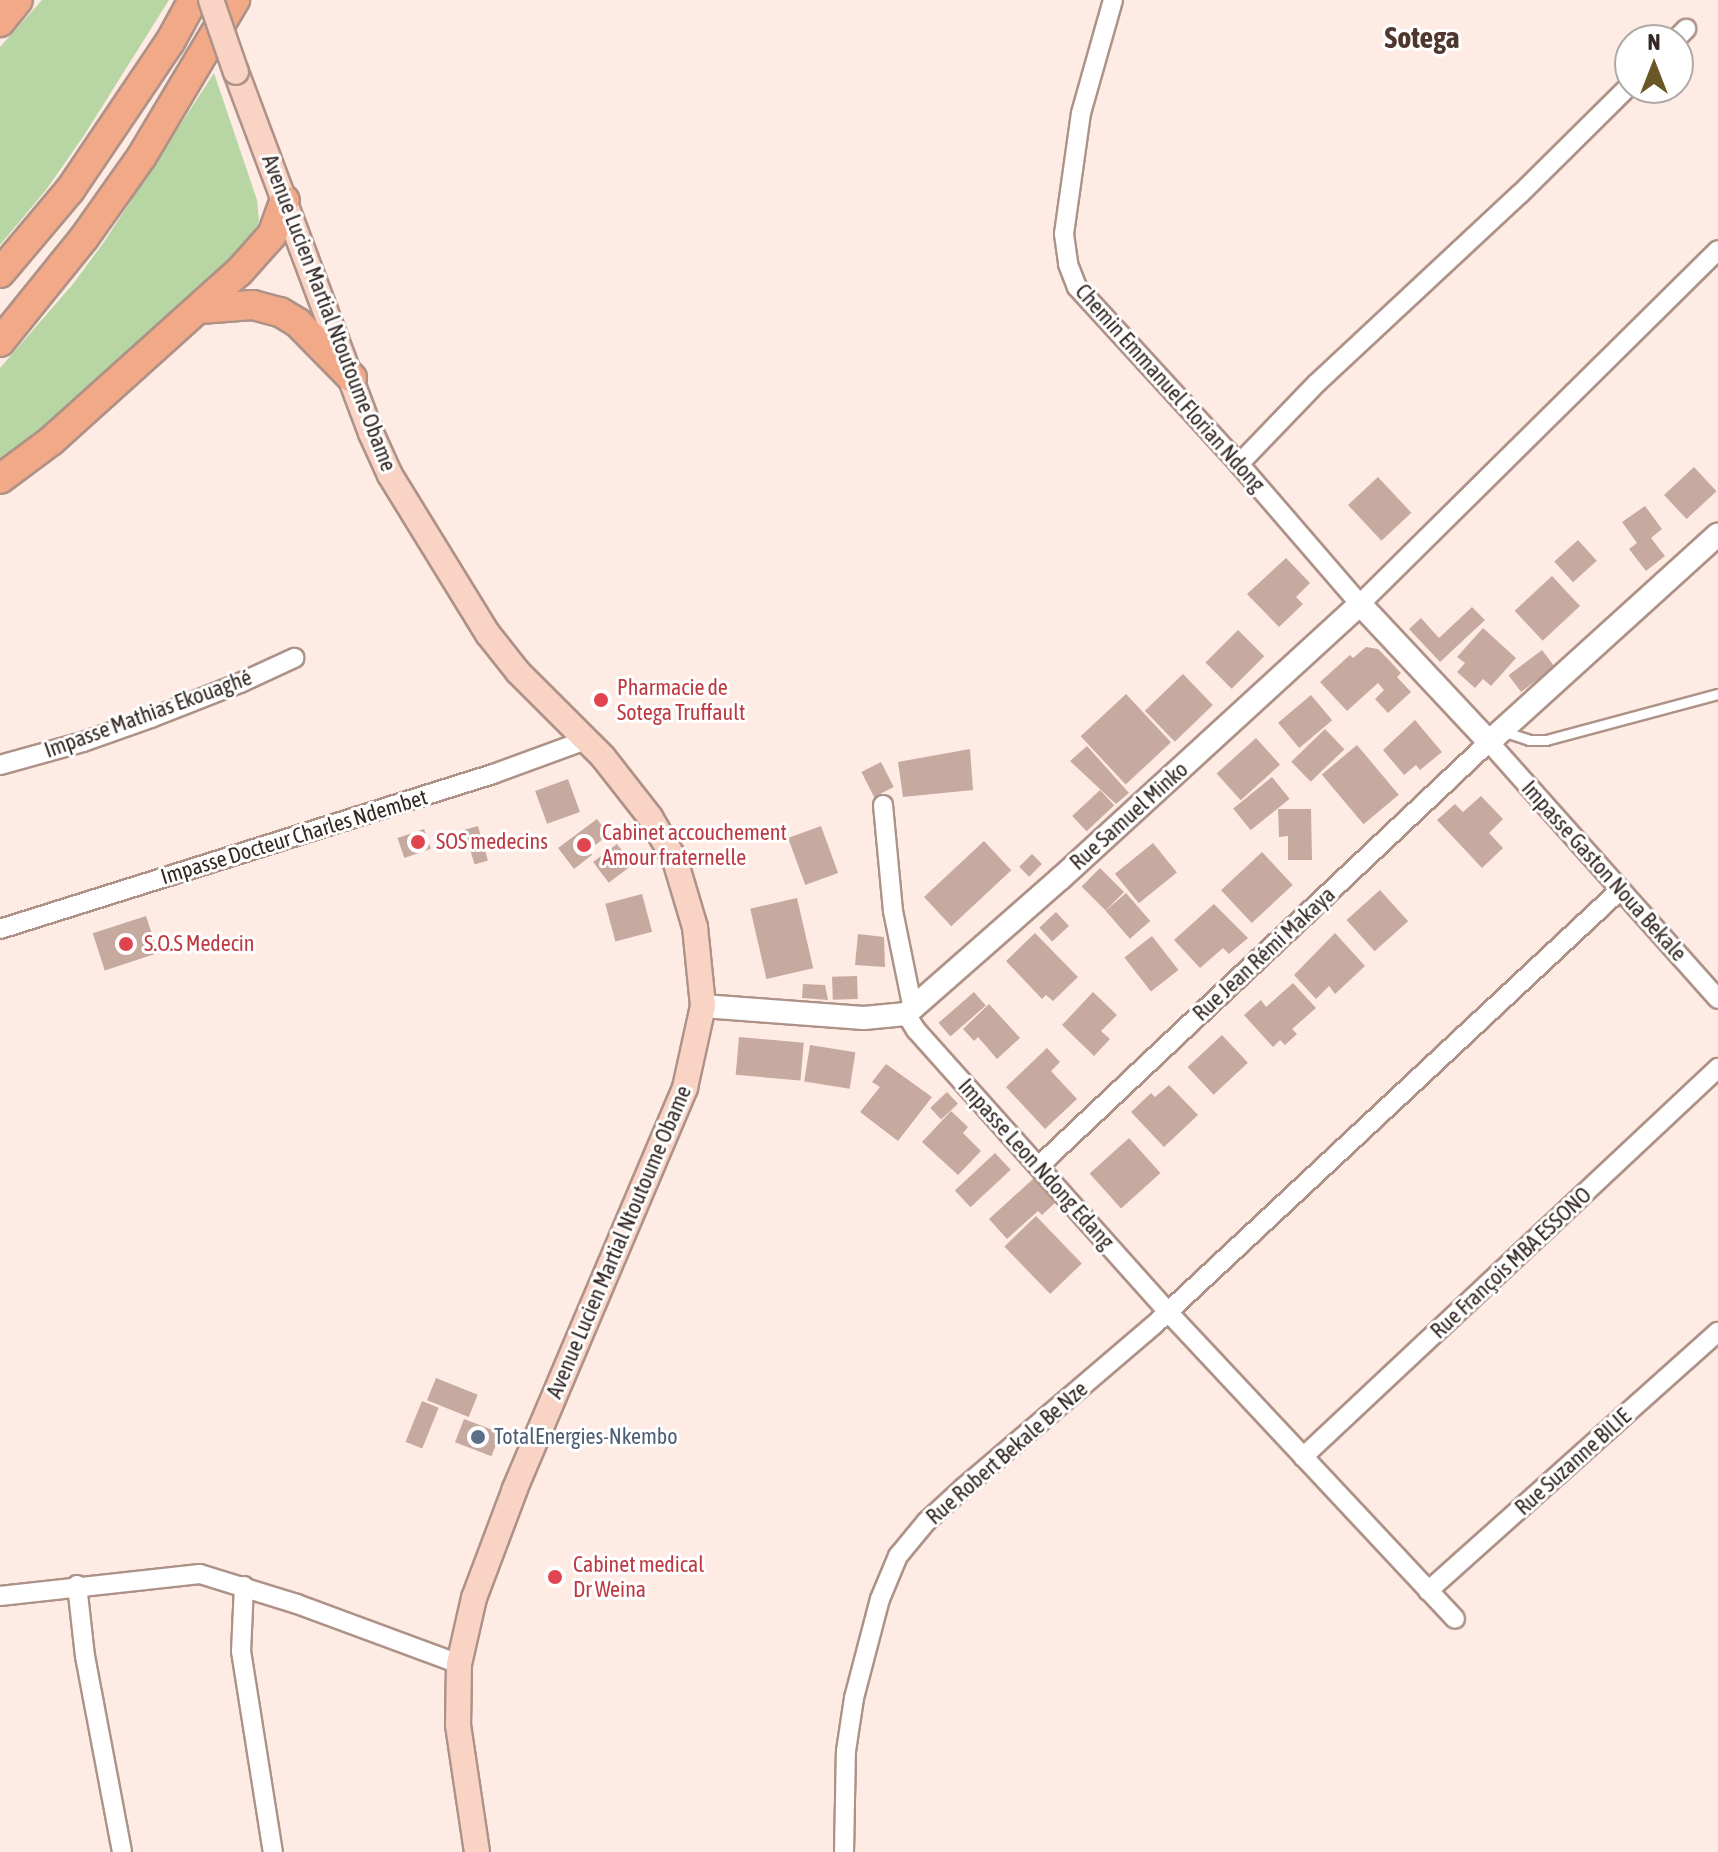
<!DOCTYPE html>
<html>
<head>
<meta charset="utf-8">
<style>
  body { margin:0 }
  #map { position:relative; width:1718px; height:1852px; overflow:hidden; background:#feebe4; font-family:"Asap Condensed",sans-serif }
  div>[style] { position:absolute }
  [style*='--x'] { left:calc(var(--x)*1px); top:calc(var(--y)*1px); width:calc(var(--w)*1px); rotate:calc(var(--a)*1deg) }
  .green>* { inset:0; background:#b8d6a3 }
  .building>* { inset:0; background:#c7aa9f; transform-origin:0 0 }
  .roads { filter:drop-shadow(2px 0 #ae9288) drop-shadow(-2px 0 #ae9288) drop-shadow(0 2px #ae9288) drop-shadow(0 -2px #ae9288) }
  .service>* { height:9px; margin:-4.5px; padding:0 4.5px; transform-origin:4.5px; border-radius:4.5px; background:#fff }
  .minor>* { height:18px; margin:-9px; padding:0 9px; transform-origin:9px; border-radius:9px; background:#fff }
  .tertiary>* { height:22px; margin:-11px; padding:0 11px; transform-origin:11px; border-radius:11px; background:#fff }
  .secondary>* { height:24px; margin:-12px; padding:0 12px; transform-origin:12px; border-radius:12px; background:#f9d4c4 }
  .primary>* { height:28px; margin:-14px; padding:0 14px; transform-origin:14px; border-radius:14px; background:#f2a988 }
  .bridges { filter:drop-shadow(2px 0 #ae9288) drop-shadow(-2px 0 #ae9288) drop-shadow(0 2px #ae9288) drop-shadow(0 -2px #ae9288) }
  .secondary-bridge>* { height:24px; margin:-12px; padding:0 12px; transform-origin:12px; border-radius:12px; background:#f9d4c4 }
  .dots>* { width:22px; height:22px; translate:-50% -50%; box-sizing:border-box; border:4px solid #fff; border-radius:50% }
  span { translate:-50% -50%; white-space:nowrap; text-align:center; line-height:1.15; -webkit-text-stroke:6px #fff; paint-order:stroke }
  .street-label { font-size:22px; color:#342824 }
  .health-label { font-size:22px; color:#be3a42 }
  .left { translate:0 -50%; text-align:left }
  .service-label { font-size:22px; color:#4e5e75 }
  .district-label { font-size:30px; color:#4f372e; font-weight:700 }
  .north { position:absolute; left:1614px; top:24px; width:80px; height:80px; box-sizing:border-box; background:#fff; border:2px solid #aea9a7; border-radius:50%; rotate:0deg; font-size:22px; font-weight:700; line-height:32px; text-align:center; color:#342824 }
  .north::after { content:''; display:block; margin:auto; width:28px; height:36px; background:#6a5725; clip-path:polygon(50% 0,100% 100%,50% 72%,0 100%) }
</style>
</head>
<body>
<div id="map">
  <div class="green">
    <div style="clip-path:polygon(42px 0,169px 0,83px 137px,46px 190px,0 245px,0 47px)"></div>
    <div style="clip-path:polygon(214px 73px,257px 200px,259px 220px,255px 240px,62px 414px,0 461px,0 368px,73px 284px,104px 242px)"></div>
  </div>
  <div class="building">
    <div style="left:1694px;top:467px;width:33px;height:41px;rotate:47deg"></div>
    <div style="left:1378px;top:477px;width:49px;height:41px;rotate:47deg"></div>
    <div style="clip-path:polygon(1645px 506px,1662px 529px,1651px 538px,1665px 556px,1646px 571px,1629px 549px,1637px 543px,1622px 522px)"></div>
    <div style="left:1578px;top:540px;width:28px;height:32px;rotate:48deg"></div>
    <div style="clip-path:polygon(1286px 558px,1310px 583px,1296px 597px,1303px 604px,1279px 627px,1247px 594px)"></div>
    <div style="left:1552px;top:576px;width:41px;height:51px;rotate:47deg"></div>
    <div style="clip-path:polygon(1472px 607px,1485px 620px,1440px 662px,1409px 629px,1421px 618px,1439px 638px)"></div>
    <div style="clip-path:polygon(1483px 628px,1516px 658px,1491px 686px,1483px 679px,1475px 688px,1457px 672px,1465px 663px,1457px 657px)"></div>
    <div style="left:1238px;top:630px;width:37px;height:46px;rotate:45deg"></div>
    <div style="clip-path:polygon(1366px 647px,1378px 649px,1386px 657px,1401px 673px,1397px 677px,1411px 692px,1388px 713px,1375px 699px,1384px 690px,1378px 683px,1347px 711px,1320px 682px,1350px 655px,1353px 658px)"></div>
    <div style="left:1542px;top:650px;width:21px;height:42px;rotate:53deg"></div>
    <div style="left:1183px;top:674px;width:43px;height:53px;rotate:46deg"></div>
    <div style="left:1126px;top:694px;width:66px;height:62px;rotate:47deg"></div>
    <div style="left:1311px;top:695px;width:33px;height:43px;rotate:50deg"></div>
    <div style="clip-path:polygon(1415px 720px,1442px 752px,1420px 770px,1416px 765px,1404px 775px,1383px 750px)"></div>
    <div style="left:1325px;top:729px;width:28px;height:47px;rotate:46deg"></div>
    <div style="left:1256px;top:738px;width:36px;height:53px;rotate:48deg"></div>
    <div style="left:1357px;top:745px;width:65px;height:46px;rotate:50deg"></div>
    <div style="clip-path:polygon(1087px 746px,1129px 793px,1116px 804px,1070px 761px)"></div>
    <div style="clip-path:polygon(970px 749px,973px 790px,903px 797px,898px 762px)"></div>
    <div style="left:881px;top:762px;width:28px;height:22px;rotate:63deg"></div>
    <div style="left:1272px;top:777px;width:28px;height:50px;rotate:51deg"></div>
    <div style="left:568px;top:779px;width:35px;height:35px;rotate:70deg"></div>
    <div style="left:1100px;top:790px;width:21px;height:38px;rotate:47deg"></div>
    <div style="clip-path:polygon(1481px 796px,1503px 819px,1489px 833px,1503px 848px,1482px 868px,1437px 820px,1455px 804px,1463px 812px)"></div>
    <div style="clip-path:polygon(1278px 809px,1311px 809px,1312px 860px,1288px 860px,1288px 836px,1279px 837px)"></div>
    <div style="clip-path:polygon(597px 819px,609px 835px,588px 850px,592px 855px,574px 869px,558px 848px)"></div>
    <div style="left:478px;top:826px;width:36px;height:14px;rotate:74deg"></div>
    <div style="left:821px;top:826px;width:50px;height:35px;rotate:70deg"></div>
    <div style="left:424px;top:829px;width:21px;height:28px;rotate:71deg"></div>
    <div style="left:984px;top:841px;width:40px;height:82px;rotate:47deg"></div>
    <div style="left:1153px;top:843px;width:38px;height:49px;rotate:51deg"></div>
    <div style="left:617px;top:844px;width:26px;height:30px;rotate:53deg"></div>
    <div style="left:1262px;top:852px;width:45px;height:56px;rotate:47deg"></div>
    <div style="left:1032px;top:854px;width:14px;height:18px;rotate:45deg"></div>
    <div style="left:1100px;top:868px;width:34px;height:26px;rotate:45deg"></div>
    <div style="left:1380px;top:890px;width:42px;height:45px;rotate:48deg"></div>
    <div style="left:1126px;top:893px;width:37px;height:27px;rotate:49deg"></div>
    <div style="left:642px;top:894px;width:39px;height:38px;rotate:75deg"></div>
    <div style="left:797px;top:898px;width:72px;height:48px;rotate:77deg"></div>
    <div style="clip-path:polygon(1214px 904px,1248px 938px,1229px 954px,1223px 948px,1200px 968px,1174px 940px)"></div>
    <div style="left:1056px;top:912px;width:19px;height:23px;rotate:47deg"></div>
    <div style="left:146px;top:916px;width:39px;height:56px;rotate:72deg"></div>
    <div style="clip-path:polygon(1035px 933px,1078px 977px,1053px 1001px,1046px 995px,1042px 999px,1006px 961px)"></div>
    <div style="clip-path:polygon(1335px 933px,1365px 966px,1335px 994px,1329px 986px,1316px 999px,1294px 975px)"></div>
    <div style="clip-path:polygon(858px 934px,884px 937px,885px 967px,855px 965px)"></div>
    <div style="left:1152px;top:936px;width:43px;height:35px;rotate:52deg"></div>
    <div style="left:857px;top:976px;width:23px;height:25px;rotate:88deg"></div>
    <div style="clip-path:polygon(1293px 983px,1316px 1008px,1292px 1029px,1297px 1034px,1285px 1045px,1280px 1040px,1273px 1047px,1244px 1015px,1261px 1000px,1266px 1007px)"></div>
    <div style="clip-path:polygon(803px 984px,825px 985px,828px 1000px,802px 998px)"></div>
    <div style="left:974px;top:992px;width:18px;height:47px;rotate:49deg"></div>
    <div style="clip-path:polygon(1093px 992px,1117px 1015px,1101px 1031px,1110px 1039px,1094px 1056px,1062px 1025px)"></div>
    <div style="clip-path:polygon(989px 1004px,1020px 1038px,997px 1059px,978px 1037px,974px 1041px,963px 1029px)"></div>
    <div style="left:1222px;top:1035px;width:38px;height:47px;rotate:47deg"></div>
    <div style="left:739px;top:1037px;width:65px;height:38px;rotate:5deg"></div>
    <div style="left:810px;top:1045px;width:46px;height:37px;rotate:9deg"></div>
    <div style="clip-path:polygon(1047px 1048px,1060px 1062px,1051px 1071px,1077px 1099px,1045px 1129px,1006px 1087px)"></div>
    <div style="clip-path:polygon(886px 1064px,932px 1097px,898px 1141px,860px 1112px,880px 1087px,872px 1082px)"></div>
    <div style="clip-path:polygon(1169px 1085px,1198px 1115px,1164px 1147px,1131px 1112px,1151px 1093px,1155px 1097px)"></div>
    <div style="left:947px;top:1092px;width:16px;height:23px;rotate:47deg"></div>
    <div style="clip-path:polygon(951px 1111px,968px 1127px,963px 1133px,981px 1151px,958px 1175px,922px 1142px)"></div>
    <div style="left:1129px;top:1138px;width:47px;height:53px;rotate:48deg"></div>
    <div style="left:995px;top:1153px;width:23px;height:55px;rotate:47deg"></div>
    <div style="clip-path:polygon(1034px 1178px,1056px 1202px,1042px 1215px,1038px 1211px,1007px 1239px,989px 1219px)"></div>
    <div style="left:1036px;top:1216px;width:66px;height:44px;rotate:46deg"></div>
    <div style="left:436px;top:1378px;width:45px;height:24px;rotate:22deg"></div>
    <div style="left:422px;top:1401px;width:18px;height:44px;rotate:22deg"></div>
    <div style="left:464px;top:1419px;width:39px;height:25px;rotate:21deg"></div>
  </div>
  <div class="roads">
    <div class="service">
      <div style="--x:1502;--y:731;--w:28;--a:18"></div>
      <div style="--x:1529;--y:740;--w:17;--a:0"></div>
      <div style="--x:1546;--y:740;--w:178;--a:-15"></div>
    </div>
    <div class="minor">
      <div style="--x:1113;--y:0;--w:117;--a:105.8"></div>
      <div style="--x:1081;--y:113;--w:122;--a:98"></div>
      <div style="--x:1064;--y:234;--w:30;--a:82"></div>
      <div style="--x:1068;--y:264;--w:25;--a:69"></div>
      <div style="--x:1077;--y:287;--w:240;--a:47.5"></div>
      <div style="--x:1239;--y:464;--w:185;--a:49.2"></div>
      <div style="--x:1360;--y:604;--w:503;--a:-44.68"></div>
      <div style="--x:1675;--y:40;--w:16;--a:-45"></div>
      <div style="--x:1239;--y:464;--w:112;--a:-46.1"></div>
      <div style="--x:1317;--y:383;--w:277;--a:-43"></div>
      <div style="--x:1520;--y:194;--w:155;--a:-44.7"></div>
      <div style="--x:0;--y:765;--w:86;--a:-15.5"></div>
      <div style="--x:83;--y:742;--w:72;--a:-19.4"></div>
      <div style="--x:151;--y:718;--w:96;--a:-21.5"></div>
      <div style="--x:240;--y:683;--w:60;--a:-24.8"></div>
      <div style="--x:883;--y:805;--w:106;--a:84.6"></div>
      <div style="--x:893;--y:911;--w:100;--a:78.5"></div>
      <div style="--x:0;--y:929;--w:517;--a:-17.45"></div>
      <div style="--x:493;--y:774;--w:99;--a:-20.1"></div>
      <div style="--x:906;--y:1014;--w:19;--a:58"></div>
      <div style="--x:916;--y:1030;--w:378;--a:48.2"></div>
      <div style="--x:1168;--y:1312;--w:420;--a:46.9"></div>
      <div style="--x:1039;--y:1166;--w:618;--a:-43.3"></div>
      <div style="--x:1489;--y:742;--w:344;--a:48.3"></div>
      <div style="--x:1303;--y:1457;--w:569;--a:-43.15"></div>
      <div style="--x:77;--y:1585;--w:71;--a:83.6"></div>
      <div style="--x:85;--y:1656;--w:199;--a:79.3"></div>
      <div style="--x:244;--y:1586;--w:65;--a:92.6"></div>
      <div style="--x:241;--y:1651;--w:204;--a:81"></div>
      <div style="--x:1428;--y:1591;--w:389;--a:-41.8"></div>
      <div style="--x:0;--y:1596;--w:201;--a:-6.3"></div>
      <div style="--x:200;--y:1574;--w:102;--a:17.2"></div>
      <div style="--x:297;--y:1604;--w:173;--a:20.3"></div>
      <div style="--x:844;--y:1852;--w:101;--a:-88.9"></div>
      <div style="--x:846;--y:1751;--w:54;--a:-81.4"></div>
      <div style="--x:854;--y:1698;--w:102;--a:-75.3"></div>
      <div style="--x:880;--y:1599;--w:47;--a:-67.3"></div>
      <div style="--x:898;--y:1556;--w:45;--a:-50.4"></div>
      <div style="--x:927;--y:1521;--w:49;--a:-42.5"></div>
      <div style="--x:963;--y:1488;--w:251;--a:-40.5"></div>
      <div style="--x:1154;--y:1325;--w:637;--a:-43.03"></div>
    </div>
    <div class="tertiary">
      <div style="--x:703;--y:1006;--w:161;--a:4.3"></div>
      <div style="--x:864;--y:1018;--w:42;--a:-5.4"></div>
      <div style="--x:906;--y:1014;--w:206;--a:-41.3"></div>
      <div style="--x:1061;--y:878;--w:406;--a:-42.5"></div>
      <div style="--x:1360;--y:604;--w:189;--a:46.9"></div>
      <div style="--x:1489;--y:742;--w:309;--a:-42.2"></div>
    </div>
    <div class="secondary">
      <div style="--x:236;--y:72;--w:385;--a:69.5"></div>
      <div style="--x:371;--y:433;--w:46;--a:65.7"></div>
      <div style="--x:390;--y:475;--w:187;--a:58.4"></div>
      <div style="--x:488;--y:634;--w:48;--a:51.7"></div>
      <div style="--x:518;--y:672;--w:120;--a:45"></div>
      <div style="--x:603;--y:757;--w:76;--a:51.9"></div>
      <div style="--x:650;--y:817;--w:50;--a:59.8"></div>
      <div style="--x:675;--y:860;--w:70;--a:73.4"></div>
      <div style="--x:695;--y:927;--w:79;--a:84.2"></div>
      <div style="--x:703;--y:1006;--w:84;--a:102.4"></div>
      <div style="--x:685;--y:1088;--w:436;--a:113"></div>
      <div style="--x:515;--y:1489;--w:116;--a:110.6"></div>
      <div style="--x:474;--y:1598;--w:68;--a:102.8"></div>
      <div style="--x:459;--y:1664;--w:61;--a:90.9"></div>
      <div style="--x:458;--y:1725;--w:128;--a:81.5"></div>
    </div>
    <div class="primary">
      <div style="--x:0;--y:22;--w:28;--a:-51"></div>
      <div style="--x:0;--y:273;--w:109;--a:-49.9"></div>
      <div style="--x:70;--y:190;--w:179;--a:-56"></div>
      <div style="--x:170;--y:42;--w:48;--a:-61.3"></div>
      <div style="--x:200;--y:309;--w:53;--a:-4.3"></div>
      <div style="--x:253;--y:305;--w:28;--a:15"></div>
      <div style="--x:280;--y:312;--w:21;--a:31"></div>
      <div style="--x:298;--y:323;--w:77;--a:45.5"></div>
      <div style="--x:0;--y:342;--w:134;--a:-51.1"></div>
      <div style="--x:84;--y:238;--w:100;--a:-54.7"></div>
      <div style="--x:142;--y:156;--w:182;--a:-59.2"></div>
      <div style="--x:0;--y:479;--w:64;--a:-36.7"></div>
      <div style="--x:51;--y:441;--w:253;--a:-42"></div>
      <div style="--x:239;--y:272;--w:50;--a:-48.3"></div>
      <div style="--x:272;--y:235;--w:37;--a:-70"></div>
    </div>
  </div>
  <div class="bridges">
    <div class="secondary-bridge">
      <div style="--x:211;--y:0;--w:76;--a:70.9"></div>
    </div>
  </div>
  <div class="dots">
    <div style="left:601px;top:700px;background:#e0444e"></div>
    <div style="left:418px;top:842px;background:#e0444e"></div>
    <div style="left:584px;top:845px;background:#e0444e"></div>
    <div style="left:126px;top:944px;background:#e0444e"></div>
    <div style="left:478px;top:1437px;background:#5c6f8a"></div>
    <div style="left:555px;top:1577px;background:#e0444e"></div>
  </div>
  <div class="street-label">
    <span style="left:329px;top:313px;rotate:69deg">Avenue Lucien Martial Ntoutoume Obame</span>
    <span style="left:1170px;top:388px;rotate:48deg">Chemin Emmanuel Florian Ndong</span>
    <span style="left:148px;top:714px;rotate:-20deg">Impasse Mathias Ekouaghé</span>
    <span style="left:1129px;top:816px;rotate:-42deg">Rue Samuel Minko</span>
    <span style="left:294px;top:837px;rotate:-17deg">Impasse Docteur Charles Ndembet</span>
    <span style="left:1604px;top:871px;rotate:48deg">Impasse Gaston Noua Bekale</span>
    <span style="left:1264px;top:954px;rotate:-43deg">Rue Jean Rémi Makaya</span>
    <span style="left:1036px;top:1164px;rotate:48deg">Impasse Leon Ndong Edang</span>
    <span style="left:619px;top:1242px;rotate:-67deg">Avenue Lucien Martial Ntoutoume Obame</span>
    <span style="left:1511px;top:1263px;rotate:-43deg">Rue François MBA ESSONO</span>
    <span style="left:1007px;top:1453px;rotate:-41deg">Rue Robert Bekale Be Nze</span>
    <span style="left:1573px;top:1462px;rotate:-42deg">Rue Suzanne BILIE</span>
  </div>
  <div class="health-label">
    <span class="left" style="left:617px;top:700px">Pharmacie de<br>Sotega Truffault</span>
    <span class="left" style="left:602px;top:845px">Cabinet accouchement<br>Amour fraternelle</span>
    <span class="left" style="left:436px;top:842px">SOS medecins</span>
    <span class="left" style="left:144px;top:944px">S.O.S Medecin</span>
    <span class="left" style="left:573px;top:1577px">Cabinet medical<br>Dr Weina</span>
  </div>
  <div class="service-label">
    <span class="left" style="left:494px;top:1437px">TotalEnergies-Nkembo</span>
  </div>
  <div class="district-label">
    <span style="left:1422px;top:37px">Sotega</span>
  </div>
  <div class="north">N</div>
</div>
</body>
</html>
